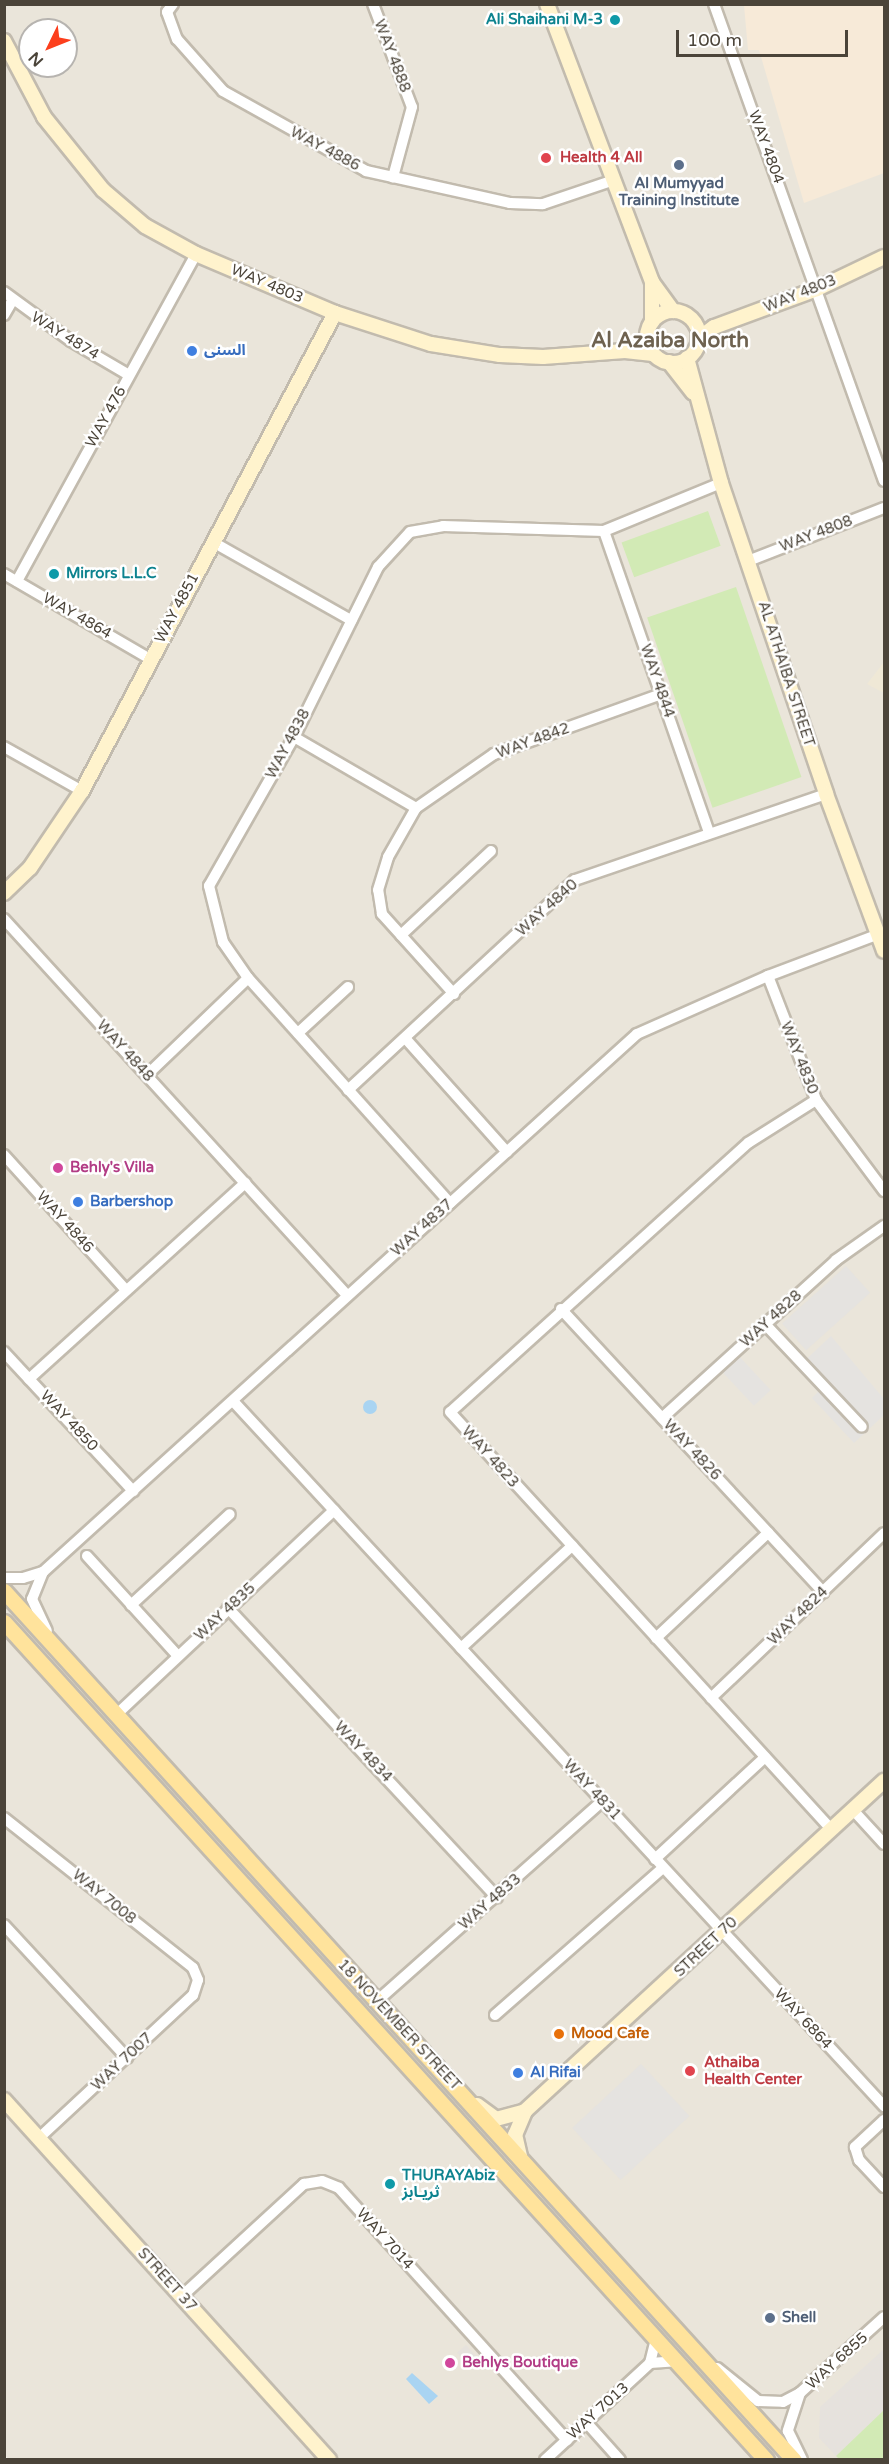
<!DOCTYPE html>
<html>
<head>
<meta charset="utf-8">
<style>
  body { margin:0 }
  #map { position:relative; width:889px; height:2464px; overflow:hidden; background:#f6f3ec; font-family:"Varela Round","Noto Sans Arabic",sans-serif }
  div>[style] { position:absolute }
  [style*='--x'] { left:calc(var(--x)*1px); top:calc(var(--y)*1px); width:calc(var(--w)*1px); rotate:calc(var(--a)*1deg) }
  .residential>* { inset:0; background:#eae5da }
  .commercial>* { inset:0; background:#f7ead8 }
  .industrial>* { inset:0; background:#e6e2dd; transform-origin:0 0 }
  .education>* { inset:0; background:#efe8d6 }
  .green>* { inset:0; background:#d2eab5; transform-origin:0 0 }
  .parking>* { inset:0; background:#e5e3e0; transform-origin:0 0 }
  .water>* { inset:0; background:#a9d4f2 }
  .round { border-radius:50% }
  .roads { filter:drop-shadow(2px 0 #c2bbae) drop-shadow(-2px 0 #c2bbae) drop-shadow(0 2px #c2bbae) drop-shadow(0 -2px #c2bbae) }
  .street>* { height:10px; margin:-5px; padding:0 5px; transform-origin:5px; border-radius:5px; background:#fff }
  .secondary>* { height:14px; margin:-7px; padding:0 7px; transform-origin:7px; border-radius:7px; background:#fff3cd }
  .secondary>.ring { margin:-7px; padding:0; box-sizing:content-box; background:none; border:14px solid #fff3cd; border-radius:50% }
  .primary>* { height:15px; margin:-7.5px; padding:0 7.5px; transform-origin:7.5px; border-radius:7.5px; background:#ffe39c }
  .dots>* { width:16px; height:16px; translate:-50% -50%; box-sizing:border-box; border:3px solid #fff; border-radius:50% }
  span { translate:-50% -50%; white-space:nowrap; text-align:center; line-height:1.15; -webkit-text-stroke:5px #fff; paint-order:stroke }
  .culture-label { font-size:15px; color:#0d838f; font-weight:700 }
  .right { translate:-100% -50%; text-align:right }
  .left { translate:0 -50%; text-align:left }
  .street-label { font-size:15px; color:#4b4439 }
  .health-label { font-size:15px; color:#be3a42; font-weight:700 }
  .service-label { font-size:15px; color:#4e5e75; font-weight:700 }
  .shop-label { font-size:15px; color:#366cbe; font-weight:700 }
  .hotel-label { font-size:15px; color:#b23c85; font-weight:700 }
  .food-label { font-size:15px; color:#c56008; font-weight:700 }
  .district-label { font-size:21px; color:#6e6250; font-weight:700 }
  .frame { position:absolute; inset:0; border:6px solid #4b4439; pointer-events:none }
  .north { position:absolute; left:18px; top:18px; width:60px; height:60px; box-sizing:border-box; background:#fff; border:2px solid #b7b4b0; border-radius:50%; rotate:227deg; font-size:16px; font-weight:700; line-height:24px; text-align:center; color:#4b4439 }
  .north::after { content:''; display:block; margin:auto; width:21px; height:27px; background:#fc3f1d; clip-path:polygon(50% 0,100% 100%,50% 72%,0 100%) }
  .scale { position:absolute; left:676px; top:30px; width:172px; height:27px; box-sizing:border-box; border:3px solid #4b4439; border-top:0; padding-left:8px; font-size:18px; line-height:21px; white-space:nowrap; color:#4b4439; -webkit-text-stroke:4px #fff; paint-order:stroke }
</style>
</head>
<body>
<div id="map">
  <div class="residential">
    <div style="clip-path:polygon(evenodd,5px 5px,884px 5px,884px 2459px,9px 2460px,5px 2455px,5px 5px,30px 30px,66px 30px,66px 66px,30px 66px,30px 30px)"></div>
  </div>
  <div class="commercial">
    <div style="clip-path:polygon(744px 5px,884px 5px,884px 173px,804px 203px,759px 50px,748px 50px)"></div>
  </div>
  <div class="industrial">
    <div style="left:466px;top:2345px;width:21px;height:12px;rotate:49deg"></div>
    <div style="clip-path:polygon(884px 2349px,884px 2410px,836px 2456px,819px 2438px,820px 2407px)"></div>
  </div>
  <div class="education">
    <div style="clip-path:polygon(884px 662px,884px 693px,867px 684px)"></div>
  </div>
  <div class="green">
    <div style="left:708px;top:511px;width:37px;height:92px;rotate:70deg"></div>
    <div style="left:736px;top:587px;width:201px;height:94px;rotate:71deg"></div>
    <div style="clip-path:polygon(884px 2410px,884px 2459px,839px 2459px,836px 2456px)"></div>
  </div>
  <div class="parking">
    <div style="left:846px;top:1266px;width:36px;height:86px;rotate:48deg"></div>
    <div style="clip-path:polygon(831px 1336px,884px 1399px,884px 1415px,854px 1443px,812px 1398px,818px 1392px,797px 1368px)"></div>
    <div style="left:738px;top:1355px;width:48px;height:23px;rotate:47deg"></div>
    <div style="left:641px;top:2064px;width:71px;height:94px;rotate:47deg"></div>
  </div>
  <div class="water">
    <div class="round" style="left:363px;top:1400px;width:14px;height:14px"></div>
    <div style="clip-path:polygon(412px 2373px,438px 2396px,429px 2404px,406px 2379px)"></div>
  </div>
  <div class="roads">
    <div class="street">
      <div style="--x:173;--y:4;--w:10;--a:127"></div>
      <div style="--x:167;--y:12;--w:29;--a:70"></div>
      <div style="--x:177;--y:39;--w:69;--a:48.5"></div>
      <div style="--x:223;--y:91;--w:164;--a:29.2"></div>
      <div style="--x:366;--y:171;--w:148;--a:12.5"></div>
      <div style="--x:510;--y:203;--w:33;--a:2"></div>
      <div style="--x:543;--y:204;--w:72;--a:-18.7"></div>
      <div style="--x:373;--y:4;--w:110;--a:69.3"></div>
      <div style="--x:412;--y:107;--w:73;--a:105.2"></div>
      <div style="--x:714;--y:4;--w:506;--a:70.38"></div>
      <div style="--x:4;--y:292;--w:83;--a:36.2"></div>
      <div style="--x:71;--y:341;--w:67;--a:30.4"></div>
      <div style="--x:4;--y:315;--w:16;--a:-60"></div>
      <div style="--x:604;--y:531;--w:319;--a:70.8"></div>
      <div style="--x:213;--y:542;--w:159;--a:29.5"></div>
      <div style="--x:748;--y:561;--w:146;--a:-21.3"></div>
      <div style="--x:4;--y:574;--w:169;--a:30.2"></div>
      <div style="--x:17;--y:581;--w:373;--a:-61.3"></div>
      <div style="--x:294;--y:737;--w:141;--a:30.2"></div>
      <div style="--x:4;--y:747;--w:90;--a:29.4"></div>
      <div style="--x:4;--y:919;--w:509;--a:47.63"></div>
      <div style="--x:401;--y:935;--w:123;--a:-43"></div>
      <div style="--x:768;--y:976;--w:133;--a:68.8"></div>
      <div style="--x:816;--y:1100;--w:114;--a:53.2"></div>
      <div style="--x:454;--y:994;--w:108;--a:-132"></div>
      <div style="--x:382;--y:914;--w:24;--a:-99"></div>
      <div style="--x:378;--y:890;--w:34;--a:-73"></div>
      <div style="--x:388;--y:857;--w:56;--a:-60.3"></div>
      <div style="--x:416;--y:808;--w:95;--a:-34.7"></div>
      <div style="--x:494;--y:754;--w:178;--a:-19.7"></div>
      <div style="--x:298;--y:1033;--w:68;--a:-42.6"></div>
      <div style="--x:405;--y:1038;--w:153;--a:48.2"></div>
      <div style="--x:147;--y:1075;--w:140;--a:-43.8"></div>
      <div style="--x:348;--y:1090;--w:309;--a:-42.8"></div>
      <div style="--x:575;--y:880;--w:265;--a:-18.9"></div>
      <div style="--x:816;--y:1100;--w:80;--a:147.7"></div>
      <div style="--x:748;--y:1143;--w:401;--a:137.9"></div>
      <div style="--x:450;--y:1412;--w:566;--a:47.58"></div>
      <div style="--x:4;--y:1155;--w:182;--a:47.9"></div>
      <div style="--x:450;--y:1203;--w:302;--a:-131.9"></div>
      <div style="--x:248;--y:978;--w:44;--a:-124.8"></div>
      <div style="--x:223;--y:942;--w:58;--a:-104"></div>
      <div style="--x:209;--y:886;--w:172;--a:-60.3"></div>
      <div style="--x:294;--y:737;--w:190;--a:-63.7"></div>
      <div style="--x:378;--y:567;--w:47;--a:-47.6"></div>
      <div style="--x:410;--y:532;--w:34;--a:-10"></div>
      <div style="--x:443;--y:526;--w:161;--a:1.8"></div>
      <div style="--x:604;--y:531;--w:126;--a:-22.3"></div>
      <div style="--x:561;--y:1309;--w:386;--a:47.2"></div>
      <div style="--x:765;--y:1324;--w:141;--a:46.7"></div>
      <div style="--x:4;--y:1352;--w:190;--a:47.1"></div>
      <div style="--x:29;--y:1379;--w:292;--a:-42.2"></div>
      <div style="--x:233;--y:1401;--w:960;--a:47.28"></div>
      <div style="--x:662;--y:1418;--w:235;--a:-42.2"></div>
      <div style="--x:836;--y:1260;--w:59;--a:-35.3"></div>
      <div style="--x:87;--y:1556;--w:135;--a:47.7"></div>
      <div style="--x:43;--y:1572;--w:29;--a:112"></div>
      <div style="--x:32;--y:1599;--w:35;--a:65"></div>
      <div style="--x:4;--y:1578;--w:19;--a:0"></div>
      <div style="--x:23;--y:1578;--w:21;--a:-17"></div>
      <div style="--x:43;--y:1572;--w:801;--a:-42.17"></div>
      <div style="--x:637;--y:1034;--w:143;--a:-23.9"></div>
      <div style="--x:768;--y:976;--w:119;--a:-20.7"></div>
      <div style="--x:131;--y:1605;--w:134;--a:-42.6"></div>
      <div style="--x:228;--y:1608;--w:395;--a:47.1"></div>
      <div style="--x:656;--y:1638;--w:154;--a:-43.2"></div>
      <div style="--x:461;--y:1648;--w:151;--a:-42.6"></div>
      <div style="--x:711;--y:1698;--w:239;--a:-43.6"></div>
      <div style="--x:116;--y:1715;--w:299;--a:-43.2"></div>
      <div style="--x:853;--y:1810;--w:46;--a:47.6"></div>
      <div style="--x:4;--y:1818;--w:241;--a:38.4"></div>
      <div style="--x:193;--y:1968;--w:13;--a:67"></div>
      <div style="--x:198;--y:1980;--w:16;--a:108"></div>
      <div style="--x:193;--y:1995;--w:210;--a:137.1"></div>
      <div style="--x:655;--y:1859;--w:150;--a:-42.8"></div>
      <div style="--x:4;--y:1925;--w:181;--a:47.2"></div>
      <div style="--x:377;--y:2001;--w:301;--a:-41.6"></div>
      <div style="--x:495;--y:2015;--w:223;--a:-41.2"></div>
      <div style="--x:884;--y:2120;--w:40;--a:137"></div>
      <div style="--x:855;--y:2147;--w:14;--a:73"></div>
      <div style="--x:859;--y:2160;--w:37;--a:47"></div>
      <div style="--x:182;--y:2296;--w:166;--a:-42.6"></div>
      <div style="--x:304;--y:2184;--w:18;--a:-9"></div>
      <div style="--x:322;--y:2181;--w:18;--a:22"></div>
      <div style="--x:339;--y:2188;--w:340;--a:47.9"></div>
      <div style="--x:650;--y:2363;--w:26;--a:-4"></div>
      <div style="--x:717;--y:2368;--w:53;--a:38.8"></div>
      <div style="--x:758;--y:2401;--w:25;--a:2"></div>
      <div style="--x:783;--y:2402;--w:19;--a:-28"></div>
      <div style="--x:800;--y:2393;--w:113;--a:-42.1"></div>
      <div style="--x:800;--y:2393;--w:40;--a:108"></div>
      <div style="--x:788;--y:2431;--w:32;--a:64"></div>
      <div style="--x:586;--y:2422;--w:51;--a:48.2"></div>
      <div style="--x:545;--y:2460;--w:143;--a:-42.7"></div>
      <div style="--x:650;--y:2363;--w:25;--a:-76"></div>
    </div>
    <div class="secondary">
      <div style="--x:547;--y:4;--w:297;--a:69.3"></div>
      <div style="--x:652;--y:282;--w:36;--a:54"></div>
      <div style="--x:4;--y:41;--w:86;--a:62.2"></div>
      <div style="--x:44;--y:117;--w:94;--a:51.1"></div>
      <div style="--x:103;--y:190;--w:55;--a:40.6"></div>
      <div style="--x:145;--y:226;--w:58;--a:28.8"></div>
      <div style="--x:196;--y:254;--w:151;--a:23"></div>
      <div style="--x:335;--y:313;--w:101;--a:17.9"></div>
      <div style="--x:431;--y:344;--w:70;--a:9.1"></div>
      <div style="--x:500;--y:355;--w:43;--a:2.7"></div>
      <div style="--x:543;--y:357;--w:82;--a:-4.2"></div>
      <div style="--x:625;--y:351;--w:28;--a:6"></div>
      <div style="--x:652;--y:282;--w:40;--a:90"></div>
      <div class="ring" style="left:647px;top:311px;width:38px;height:38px"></div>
      <div style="--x:698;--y:339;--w:20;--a:-37"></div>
      <div style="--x:714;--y:327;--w:110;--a:-20.3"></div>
      <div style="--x:817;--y:289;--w:74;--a:-25.5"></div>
      <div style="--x:687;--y:358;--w:130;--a:74.8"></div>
      <div style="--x:721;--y:483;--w:328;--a:71.3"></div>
      <div style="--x:826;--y:794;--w:167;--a:69.7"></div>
      <div style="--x:669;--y:362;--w:39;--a:52"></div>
      <div style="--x:4;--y:893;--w:36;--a:-44"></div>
      <div style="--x:30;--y:868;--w:93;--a:-56"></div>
      <div style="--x:82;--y:791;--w:541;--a:-62.11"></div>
      <div style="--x:4;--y:2100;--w:485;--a:47.9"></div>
      <div style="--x:477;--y:2105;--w:24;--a:36"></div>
      <div style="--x:496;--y:2119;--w:30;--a:-15"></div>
      <div style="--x:525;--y:2111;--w:488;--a:-42.6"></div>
      <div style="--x:520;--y:2156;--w:22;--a:-103"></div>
      <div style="--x:515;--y:2135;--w:26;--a:-67"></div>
    </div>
    <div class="primary">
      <div style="--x:4;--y:1591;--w:1174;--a:47.73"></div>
      <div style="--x:4;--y:1622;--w:1133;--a:47.72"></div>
    </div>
  </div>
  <div class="dots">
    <div style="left:615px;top:20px;background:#0f9aa8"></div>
    <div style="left:546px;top:158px;background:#e0444e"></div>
    <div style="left:679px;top:165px;background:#5c6f8a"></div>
    <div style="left:192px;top:351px;background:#3f7fe0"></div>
    <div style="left:54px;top:574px;background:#0f9aa8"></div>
    <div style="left:58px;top:1168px;background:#d1479c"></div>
    <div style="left:78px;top:1202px;background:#3f7fe0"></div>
    <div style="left:559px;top:2034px;background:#e8710a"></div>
    <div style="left:690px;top:2071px;background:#e0444e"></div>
    <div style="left:518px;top:2073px;background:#3f7fe0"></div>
    <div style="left:390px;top:2184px;background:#0f9aa8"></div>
    <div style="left:770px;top:2318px;background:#5c6f8a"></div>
    <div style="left:450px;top:2363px;background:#d1479c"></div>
  </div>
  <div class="culture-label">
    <span class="right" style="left:603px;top:20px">Ali Shaihani M-3</span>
    <span class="left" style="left:66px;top:574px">Mirrors L.L.C</span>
    <span class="left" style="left:402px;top:2184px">THURAYAbiz<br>ثريـابز</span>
  </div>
  <div class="street-label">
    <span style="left:392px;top:56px;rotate:69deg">WAY 4888</span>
    <span style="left:766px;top:147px;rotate:70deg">WAY 4804</span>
    <span style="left:325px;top:149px;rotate:28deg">WAY 4886</span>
    <span style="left:267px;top:284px;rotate:23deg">WAY 4803</span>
    <span style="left:800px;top:294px;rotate:-22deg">WAY 4803</span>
    <span style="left:65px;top:336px;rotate:32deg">WAY 4874</span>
    <span style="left:106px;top:417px;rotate:-61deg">WAY 476</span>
    <span style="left:816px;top:534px;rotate:-21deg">WAY 4808</span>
    <span style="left:177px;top:608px;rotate:-62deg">WAY 4851</span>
    <span style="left:77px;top:616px;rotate:30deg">WAY 4864</span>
    <span style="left:786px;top:674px;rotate:72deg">AL ATHAIBA STREET</span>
    <span style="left:657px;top:681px;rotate:71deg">WAY 4844</span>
    <span style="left:533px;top:741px;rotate:-20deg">WAY 4842</span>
    <span style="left:288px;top:744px;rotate:-62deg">WAY 4838</span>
    <span style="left:547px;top:908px;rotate:-42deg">WAY 4840</span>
    <span style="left:125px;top:1051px;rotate:48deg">WAY 4848</span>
    <span style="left:799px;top:1058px;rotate:68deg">WAY 4830</span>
    <span style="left:65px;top:1222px;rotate:48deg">WAY 4846</span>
    <span style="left:422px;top:1228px;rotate:-42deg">WAY 4837</span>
    <span style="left:771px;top:1319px;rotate:-42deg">WAY 4828</span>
    <span style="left:69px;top:1421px;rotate:47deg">WAY 4850</span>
    <span style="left:692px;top:1450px;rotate:47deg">WAY 4826</span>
    <span style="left:490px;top:1457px;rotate:48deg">WAY 4823</span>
    <span style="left:225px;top:1612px;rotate:-43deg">WAY 4835</span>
    <span style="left:798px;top:1616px;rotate:-44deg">WAY 4824</span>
    <span style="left:363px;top:1752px;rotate:47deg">WAY 4834</span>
    <span style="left:592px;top:1790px;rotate:47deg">WAY 4831</span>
    <span style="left:104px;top:1897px;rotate:39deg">WAY 7008</span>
    <span style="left:490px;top:1902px;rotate:-41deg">WAY 4833</span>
    <span style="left:706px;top:1947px;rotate:-43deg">STREET 70</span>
    <span style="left:803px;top:2019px;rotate:47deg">WAY 6864</span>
    <span style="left:399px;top:2025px;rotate:47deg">18 NOVEMBER STREET</span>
    <span style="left:122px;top:2062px;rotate:-43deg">WAY 7007</span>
    <span style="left:385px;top:2239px;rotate:48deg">WAY 7014</span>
    <span style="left:167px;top:2280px;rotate:48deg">STREET 37</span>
    <span style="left:837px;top:2361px;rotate:-42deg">WAY 6855</span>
    <span style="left:598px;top:2411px;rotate:-42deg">WAY 7013</span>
  </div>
  <div class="health-label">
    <span class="left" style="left:560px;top:158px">Health 4 All</span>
    <span class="left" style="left:704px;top:2071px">Athaiba<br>Health Center</span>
  </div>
  <div class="service-label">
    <span style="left:679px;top:192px">Al Mumyyad<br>Training Institute</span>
    <span class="left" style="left:782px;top:2318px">Shell</span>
  </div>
  <div class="shop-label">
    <span class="left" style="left:204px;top:351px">السنى</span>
    <span class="left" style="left:90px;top:1202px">Barbershop</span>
    <span class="left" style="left:530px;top:2073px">Al Rifai</span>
  </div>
  <div class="hotel-label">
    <span class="left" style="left:70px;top:1168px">Behly's Villa</span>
    <span class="left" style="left:462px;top:2363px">Behlys Boutique</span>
  </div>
  <div class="food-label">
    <span class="left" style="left:571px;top:2034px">Mood Cafe</span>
  </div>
  <div class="district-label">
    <span style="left:670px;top:341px">Al Azaiba North</span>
  </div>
  <div class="frame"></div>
  <div class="north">N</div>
  <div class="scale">100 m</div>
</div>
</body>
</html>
